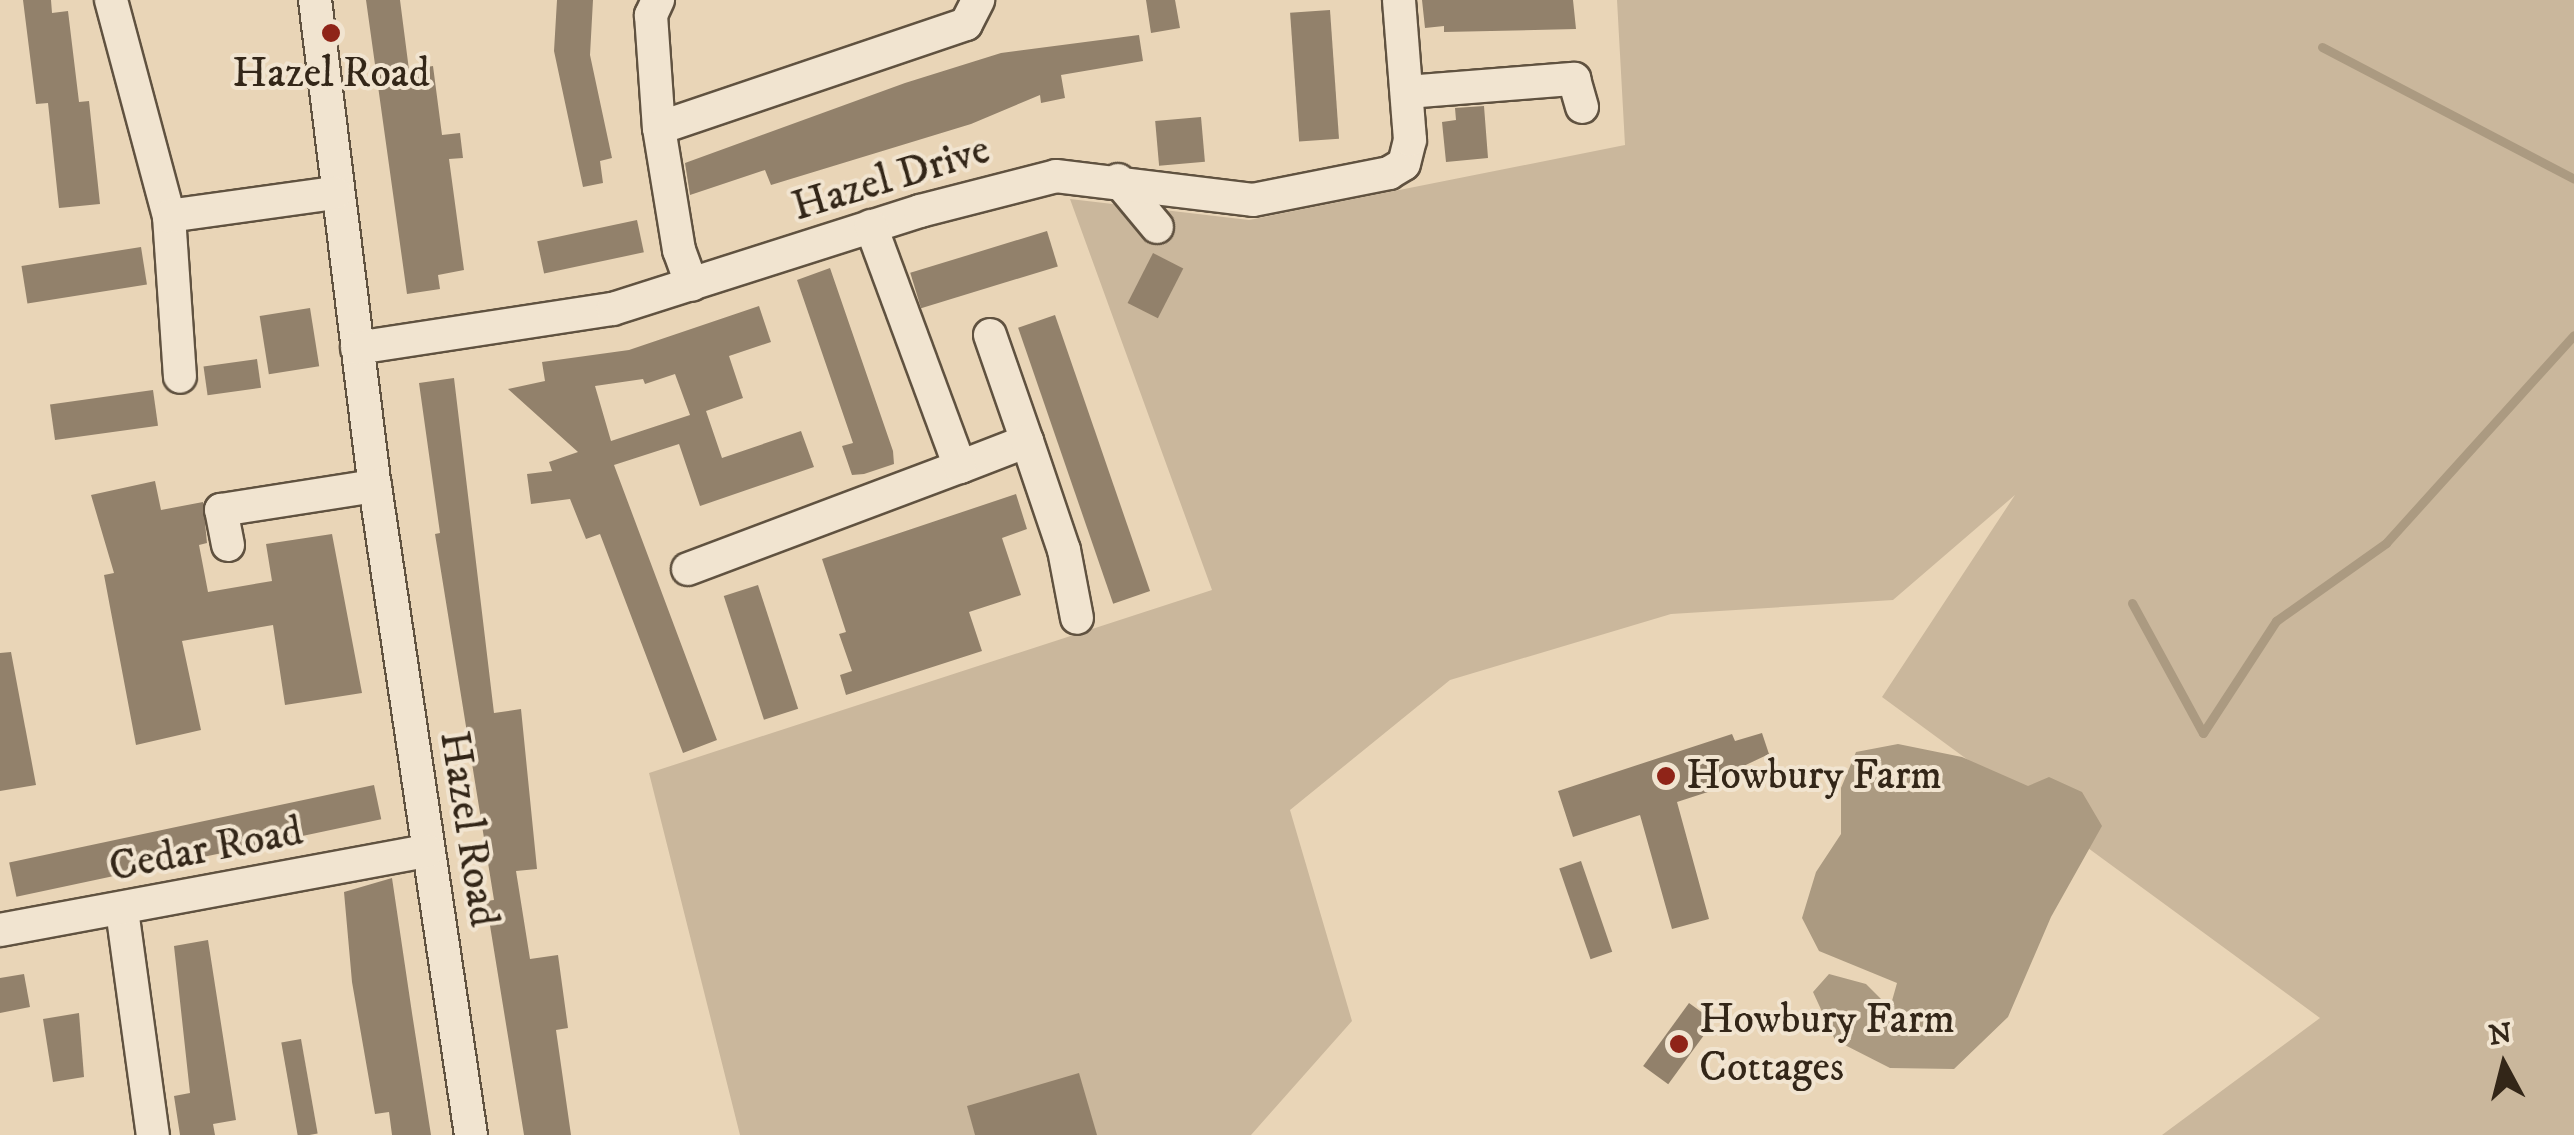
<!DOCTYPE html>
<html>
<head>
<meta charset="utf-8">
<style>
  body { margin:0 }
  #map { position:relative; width:2574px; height:1135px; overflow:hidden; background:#e9d5b7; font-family:"IM FELL DW Pica",serif }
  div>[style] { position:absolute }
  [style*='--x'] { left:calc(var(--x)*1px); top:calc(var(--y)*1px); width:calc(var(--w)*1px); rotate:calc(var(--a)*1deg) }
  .green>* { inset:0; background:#cab79c }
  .water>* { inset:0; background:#ab9a81 }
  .stream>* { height:9px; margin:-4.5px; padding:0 4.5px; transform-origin:4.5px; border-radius:4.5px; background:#ab9a81 }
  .building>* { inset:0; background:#92816b; transform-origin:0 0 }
  .roads { filter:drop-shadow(2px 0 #605240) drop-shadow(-2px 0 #605240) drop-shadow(0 2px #605240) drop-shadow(0 -2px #605240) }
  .street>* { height:32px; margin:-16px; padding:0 16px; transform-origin:16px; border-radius:16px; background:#f1e4d0 }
  .dots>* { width:28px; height:28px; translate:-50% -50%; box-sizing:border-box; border:5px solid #f1e4d0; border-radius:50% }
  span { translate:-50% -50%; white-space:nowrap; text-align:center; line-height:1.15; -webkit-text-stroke:8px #f1e4d0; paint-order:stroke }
  .poi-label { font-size:42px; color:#332618 }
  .left { translate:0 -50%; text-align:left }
  .street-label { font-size:42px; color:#332618 }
  .north { position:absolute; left:2454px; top:1015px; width:100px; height:100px; -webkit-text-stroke:8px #f1e4d0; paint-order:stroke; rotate:353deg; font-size:28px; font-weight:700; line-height:40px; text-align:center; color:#332618 }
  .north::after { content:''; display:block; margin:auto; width:35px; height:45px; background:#332618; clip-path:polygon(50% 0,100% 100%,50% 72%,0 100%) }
</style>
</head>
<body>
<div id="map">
  <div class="green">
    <div style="clip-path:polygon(1617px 0,2574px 0,2574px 1135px,2162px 1135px,2320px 1018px,1882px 697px,2015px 495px,1893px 600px,1671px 614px,1450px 680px,1290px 810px,1352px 1021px,1251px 1135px,740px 1135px,649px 773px,1212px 590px,1070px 199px,1249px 220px,1625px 145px)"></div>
  </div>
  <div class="water">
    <div style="clip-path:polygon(1898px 744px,1962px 757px,2028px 786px,2049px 777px,2082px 792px,2102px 826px,2051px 917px,2008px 1017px,1954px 1069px,1890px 1068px,1835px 1040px,1813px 992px,1829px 974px,1866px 984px,1890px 1008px,1897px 983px,1819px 951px,1802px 918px,1816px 872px,1841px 834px,1841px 788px,1856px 752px)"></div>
  </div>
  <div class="stream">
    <div style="--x:2322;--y:47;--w:284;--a:27.6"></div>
    <div style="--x:2132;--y:603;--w:148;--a:61.4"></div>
    <div style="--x:2203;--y:733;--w:134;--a:-56.9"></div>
    <div style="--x:2276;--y:621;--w:135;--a:-35.3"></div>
    <div style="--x:2386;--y:543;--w:280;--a:-47.9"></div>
  </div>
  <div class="building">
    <div style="clip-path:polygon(23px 0,51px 0,52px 13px,68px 11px,79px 102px,89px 101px,100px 204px,59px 208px,48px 103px,36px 104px)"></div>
    <div style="clip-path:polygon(366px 0,400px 0,409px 70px,433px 66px,442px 135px,460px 133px,463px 158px,449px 159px,464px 270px,438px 275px,440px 289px,407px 294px)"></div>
    <div style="clip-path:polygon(557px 0,593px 0,590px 55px,612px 158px,600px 161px,603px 183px,583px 187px,554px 51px)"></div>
    <div style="clip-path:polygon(1146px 0,1175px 0,1180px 28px,1151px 33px)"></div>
    <div style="clip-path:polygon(1422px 0,1573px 0,1576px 29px,1444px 32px,1444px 26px,1425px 28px)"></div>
    <div style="left:1330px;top:10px;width:129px;height:40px;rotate:86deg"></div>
    <div style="clip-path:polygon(1139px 35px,1143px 61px,1061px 75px,1065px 98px,1041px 103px,1040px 95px,971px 124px,771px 185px,765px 170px,690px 195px,685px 163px,905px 83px,1001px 53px)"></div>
    <div style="clip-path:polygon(1484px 106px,1488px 158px,1446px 162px,1442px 122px,1456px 120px,1455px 108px)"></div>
    <div style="left:1201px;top:117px;width:45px;height:46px;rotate:85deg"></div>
    <div style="left:637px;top:220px;width:33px;height:102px;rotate:78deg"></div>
    <div style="left:1047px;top:231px;width:37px;height:143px;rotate:73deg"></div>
    <div style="left:141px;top:247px;width:38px;height:121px;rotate:81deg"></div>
    <div style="left:1153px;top:253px;width:34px;height:56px;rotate:27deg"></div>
    <div style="clip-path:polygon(830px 268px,893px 451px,894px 464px,864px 474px,852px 475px,842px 446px,853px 443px,797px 280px)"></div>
    <div style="clip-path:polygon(evenodd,759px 306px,771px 342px,729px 356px,743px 398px,706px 411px,722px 458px,801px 431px,814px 467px,700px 506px,679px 444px,614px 465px,717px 740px,683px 753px,600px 534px,586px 539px,570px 499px,531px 504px,527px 474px,552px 471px,549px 462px,578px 452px,508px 389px,545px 381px,542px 362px,629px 350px,759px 306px,675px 374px,690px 415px,611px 441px,595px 386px,643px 379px,645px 384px,675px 374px)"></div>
    <div style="left:310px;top:308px;width:59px;height:51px;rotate:81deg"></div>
    <div style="left:1055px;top:315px;width:292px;height:39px;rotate:71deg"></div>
    <div style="left:257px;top:359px;width:29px;height:54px;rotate:82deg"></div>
    <div style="clip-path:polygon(454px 378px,494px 713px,521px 709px,537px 869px,516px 871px,530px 959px,558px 955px,568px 1028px,556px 1030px,571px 1135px,524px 1135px,486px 901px,494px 900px,435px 534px,440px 533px,419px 383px)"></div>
    <div style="left:153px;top:390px;width:36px;height:104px;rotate:82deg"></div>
    <div style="clip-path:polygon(155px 481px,161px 510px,203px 502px,207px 543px,199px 545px,208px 592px,272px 581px,266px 544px,332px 534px,362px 693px,285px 705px,273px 625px,182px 641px,201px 730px,136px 745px,104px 575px,114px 573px,91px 495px)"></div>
    <div style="clip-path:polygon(1016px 494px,1027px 529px,1002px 538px,1021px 595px,969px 612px,982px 651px,846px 695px,840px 675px,852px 671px,839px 634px,846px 632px,822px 559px)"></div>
    <div style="left:758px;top:585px;width:130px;height:36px;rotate:72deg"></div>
    <div style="clip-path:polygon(11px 652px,36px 785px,0 791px,0 653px)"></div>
    <div style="clip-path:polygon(1762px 733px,1769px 754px,1712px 781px,1714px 790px,1677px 802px,1709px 919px,1672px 929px,1640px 815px,1573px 837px,1558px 791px,1732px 734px,1735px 741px)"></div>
    <div style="left:374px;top:785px;width:35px;height:373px;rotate:78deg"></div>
    <div style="left:1581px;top:861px;width:96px;height:23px;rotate:71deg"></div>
    <div style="clip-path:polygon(392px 878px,412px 1013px,431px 1135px,392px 1135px,389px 1112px,375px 1114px,352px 982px,344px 892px)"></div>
    <div style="clip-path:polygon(208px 940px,236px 1120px,213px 1124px,215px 1135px,180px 1135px,174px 1096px,190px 1093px,174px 946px)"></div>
    <div style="clip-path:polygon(24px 974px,30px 1007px,0 1013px,0 978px)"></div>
    <div style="left:1689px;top:1003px;width:31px;height:78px;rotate:36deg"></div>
    <div style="clip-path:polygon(79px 1013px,84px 1077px,53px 1082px,43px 1019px)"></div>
    <div style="left:301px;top:1039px;width:96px;height:20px;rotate:80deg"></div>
    <div style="clip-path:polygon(1079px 1073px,1097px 1135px,975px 1135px,967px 1106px)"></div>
  </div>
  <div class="roads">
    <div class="street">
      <div style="--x:111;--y:0;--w:224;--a:75"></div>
      <div style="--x:169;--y:216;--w:161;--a:86.1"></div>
      <div style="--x:315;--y:0;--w:490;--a:83"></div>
      <div style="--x:375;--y:486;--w:656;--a:81.59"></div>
      <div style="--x:658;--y:0;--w:17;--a:115"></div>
      <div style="--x:651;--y:15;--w:113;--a:86"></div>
      <div style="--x:659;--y:128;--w:124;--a:80.7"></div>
      <div style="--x:679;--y:250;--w:37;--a:70"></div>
      <div style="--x:1407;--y:92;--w:168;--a:-4.5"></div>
      <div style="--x:1574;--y:79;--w:29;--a:74"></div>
      <div style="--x:659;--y:128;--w:324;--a:-18.7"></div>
      <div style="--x:966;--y:24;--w:27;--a:-63"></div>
      <div style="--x:1118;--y:180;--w:61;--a:50.3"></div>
      <div style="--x:169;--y:216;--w:168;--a:-7.9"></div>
      <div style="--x:990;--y:335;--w:112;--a:70.8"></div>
      <div style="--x:357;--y:348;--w:259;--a:-8.7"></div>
      <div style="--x:613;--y:309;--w:322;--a:-17.7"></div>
      <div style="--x:920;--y:211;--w:140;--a:-14.4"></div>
      <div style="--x:1056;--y:176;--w:198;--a:6.9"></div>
      <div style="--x:1253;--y:200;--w:139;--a:-11.2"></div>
      <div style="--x:1389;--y:173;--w:17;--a:-31"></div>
      <div style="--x:1404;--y:164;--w:25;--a:-76"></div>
      <div style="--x:1410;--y:140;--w:140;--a:-94.5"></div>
      <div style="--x:960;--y:467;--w:72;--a:-21.2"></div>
      <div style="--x:1027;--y:441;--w:115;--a:71.3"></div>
      <div style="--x:1064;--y:550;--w:69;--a:79.2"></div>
      <div style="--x:228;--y:545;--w:36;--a:-101"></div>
      <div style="--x:221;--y:510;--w:156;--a:-8.9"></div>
      <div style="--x:688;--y:569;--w:290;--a:-20.6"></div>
      <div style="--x:960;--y:467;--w:257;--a:-110.3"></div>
      <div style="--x:122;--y:910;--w:227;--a:82.2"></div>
      <div style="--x:0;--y:930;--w:435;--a:-10.5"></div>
    </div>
  </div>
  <div class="dots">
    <div style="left:331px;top:33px;background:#8f2418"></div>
    <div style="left:1666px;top:776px;background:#8f2418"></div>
    <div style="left:1679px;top:1044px;background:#8f2418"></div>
  </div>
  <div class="poi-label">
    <span style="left:331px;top:74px">Hazel Road</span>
    <span class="left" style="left:1686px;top:776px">Howbury Farm</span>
    <span class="left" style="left:1699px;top:1044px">Howbury Farm<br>Cottages</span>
  </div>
  <div class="street-label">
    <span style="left:891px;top:179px;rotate:-17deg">Hazel Drive</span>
    <span style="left:468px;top:829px;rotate:81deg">Hazel Road</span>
    <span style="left:206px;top:850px;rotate:-11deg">Cedar Road</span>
  </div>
  <div class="north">N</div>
</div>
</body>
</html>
